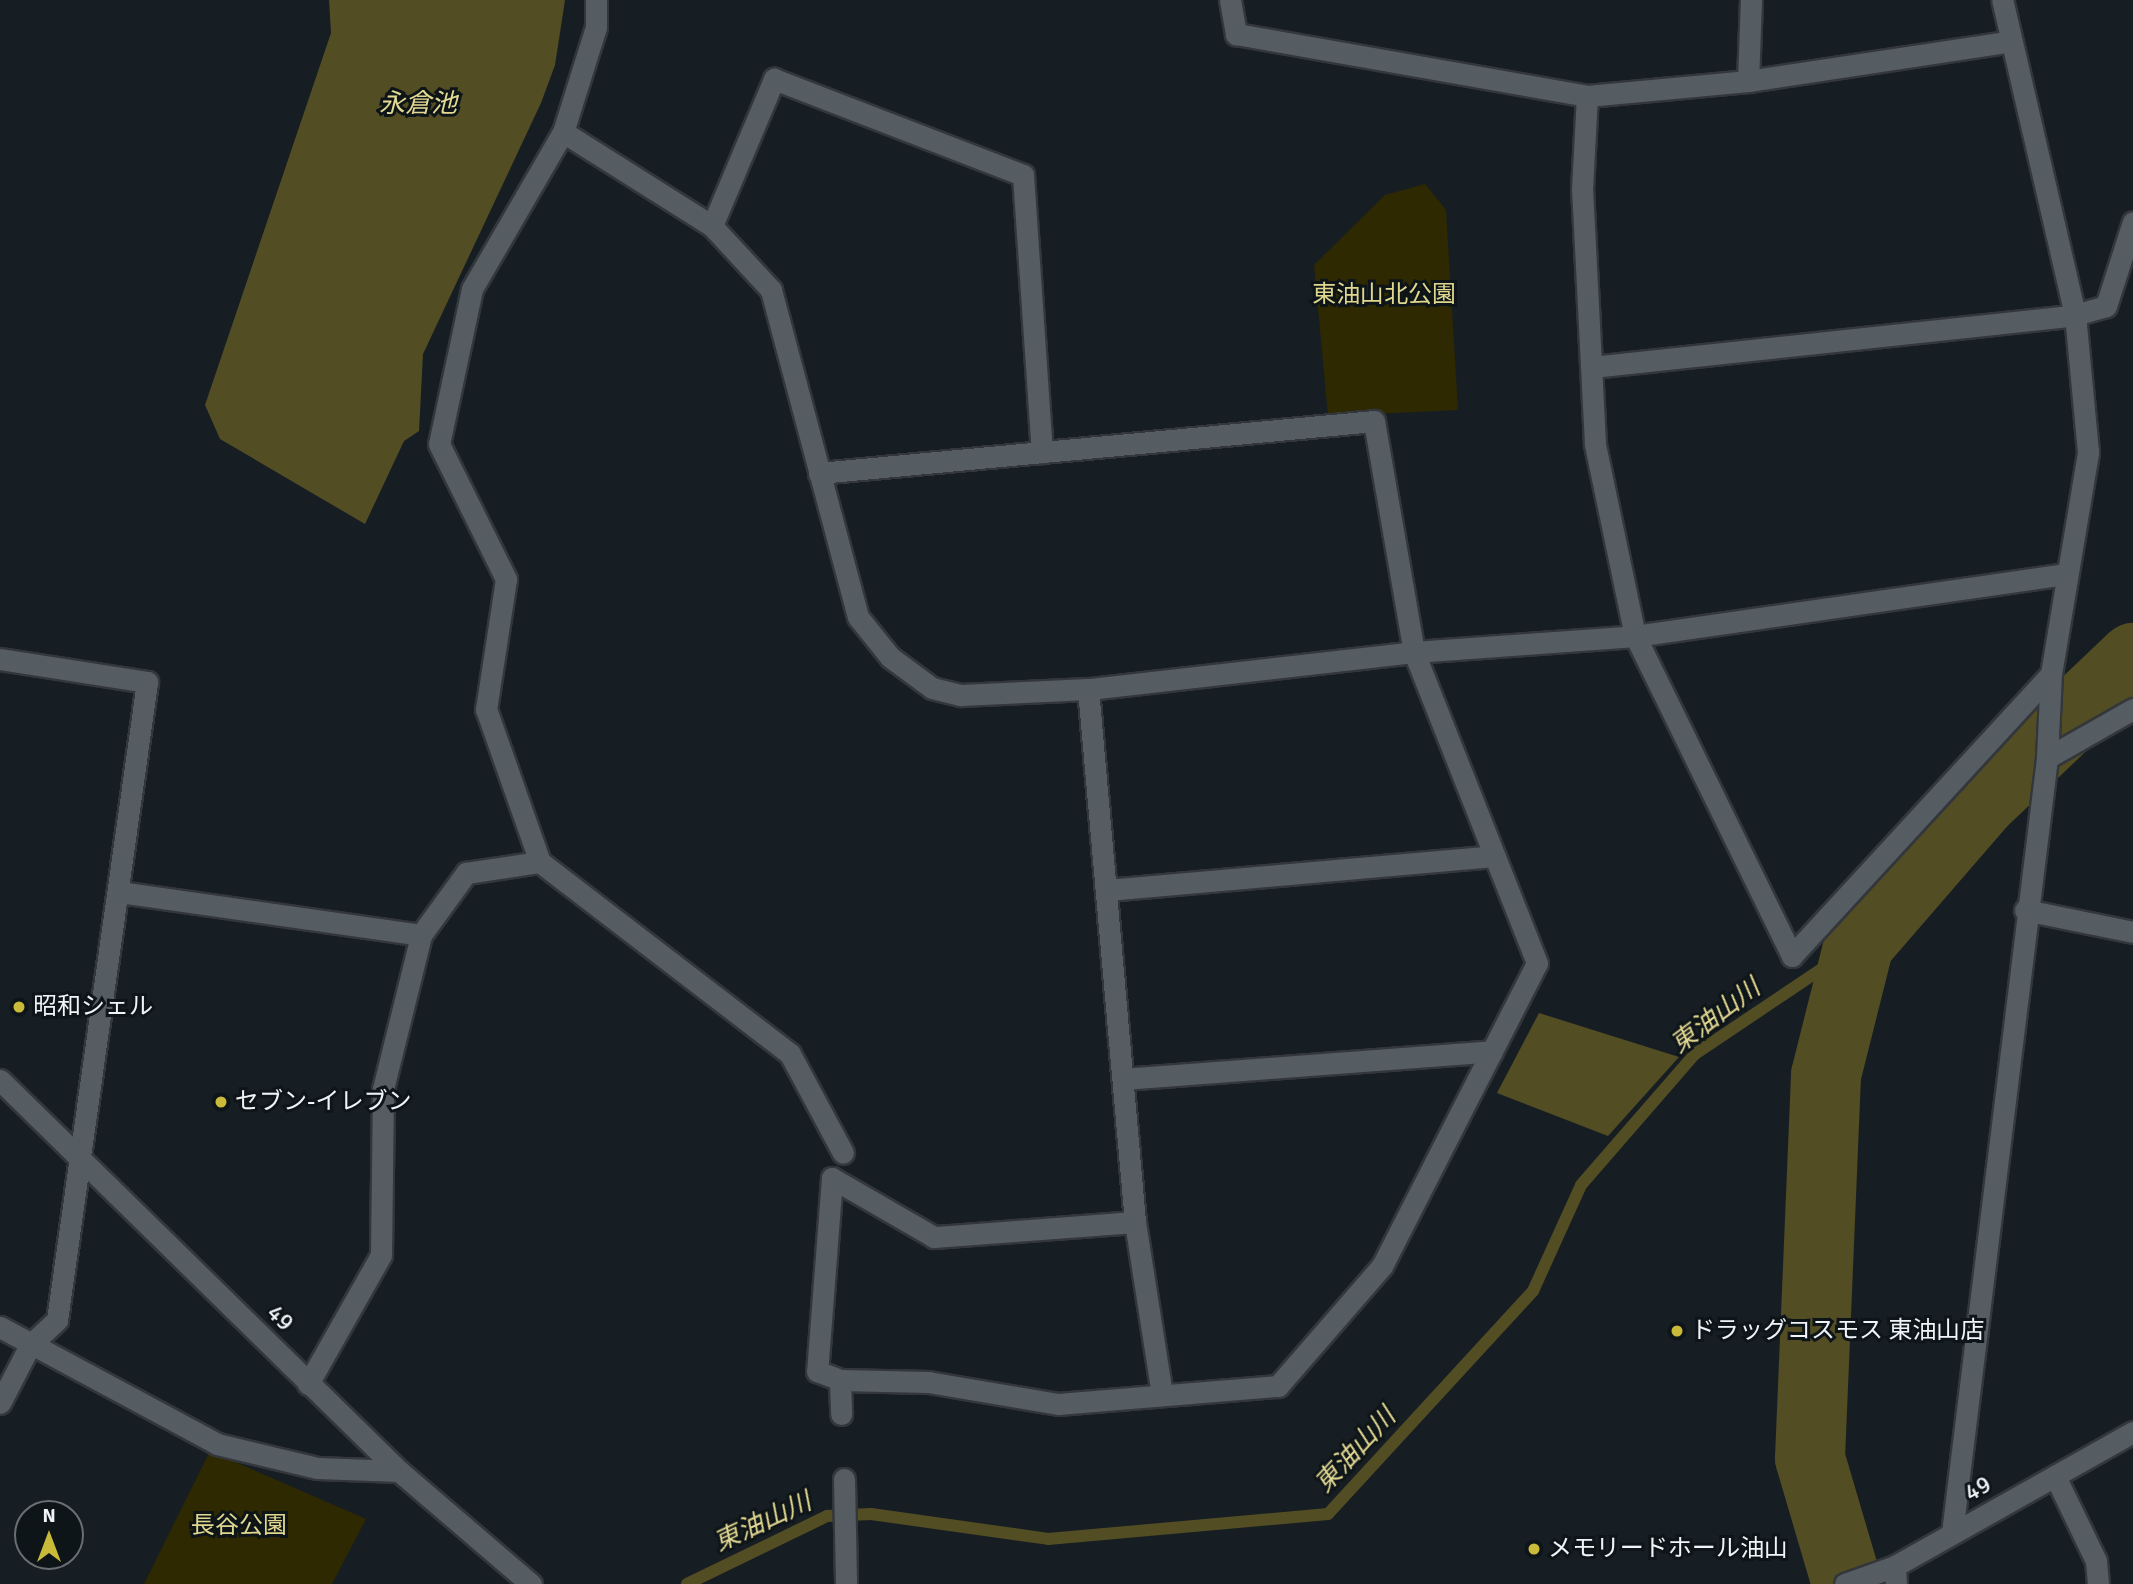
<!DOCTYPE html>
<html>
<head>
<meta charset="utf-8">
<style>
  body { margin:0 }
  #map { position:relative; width:2133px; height:1584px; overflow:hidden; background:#171e23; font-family:Signika,"Noto Sans JP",sans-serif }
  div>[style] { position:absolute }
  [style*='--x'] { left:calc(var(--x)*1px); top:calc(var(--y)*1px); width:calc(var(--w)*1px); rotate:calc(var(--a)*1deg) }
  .green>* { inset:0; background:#2e2900 }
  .water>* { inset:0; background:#534d23 }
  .stream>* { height:12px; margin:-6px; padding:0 6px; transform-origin:6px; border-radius:6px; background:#534d23 }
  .river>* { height:70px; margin:-35px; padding:0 35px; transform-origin:35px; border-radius:35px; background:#534d23 }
  .roads { filter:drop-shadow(2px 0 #33373b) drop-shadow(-2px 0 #33373b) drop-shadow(0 2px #33373b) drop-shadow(0 -2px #33373b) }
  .minor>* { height:21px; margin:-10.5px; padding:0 10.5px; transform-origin:10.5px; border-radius:10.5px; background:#555d63 }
  .tertiary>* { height:21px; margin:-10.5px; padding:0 10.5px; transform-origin:10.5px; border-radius:10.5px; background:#555d63 }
  .dots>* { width:19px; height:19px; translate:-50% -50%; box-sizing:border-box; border:4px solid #0e1519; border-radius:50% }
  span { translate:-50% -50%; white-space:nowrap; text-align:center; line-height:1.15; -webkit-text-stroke:6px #0e1519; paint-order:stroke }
  .park-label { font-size:24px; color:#e0d78f }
  .poi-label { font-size:24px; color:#f0f4f8 }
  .left { translate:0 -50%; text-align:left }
  .street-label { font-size:24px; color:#f0f4f8 }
  .water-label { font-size:26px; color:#e3d992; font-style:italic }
  .north { position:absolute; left:14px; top:1500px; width:70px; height:70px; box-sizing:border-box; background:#0e1519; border:2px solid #686e72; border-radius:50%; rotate:0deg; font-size:19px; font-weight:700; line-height:28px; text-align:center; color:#f0f4f8 }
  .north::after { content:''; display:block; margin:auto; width:24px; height:32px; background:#caba39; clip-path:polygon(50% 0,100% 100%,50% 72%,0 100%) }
</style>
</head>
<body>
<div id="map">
  <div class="green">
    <div style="clip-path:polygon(1425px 184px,1446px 210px,1458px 410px,1328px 416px,1314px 265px,1385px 195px)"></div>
    <div style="clip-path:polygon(210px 1451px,366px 1519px,332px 1584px,144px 1584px)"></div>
  </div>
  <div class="water">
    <div style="clip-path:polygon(329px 0,565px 0,555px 65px,541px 103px,423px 354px,419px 431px,404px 441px,365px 524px,220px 439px,205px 405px,331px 33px)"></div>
    <div style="clip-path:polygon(1539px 1013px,1679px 1057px,1608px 1136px,1497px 1093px)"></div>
  </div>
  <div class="stream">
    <div style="--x:687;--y:1584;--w:156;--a:-25.9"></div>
    <div style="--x:827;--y:1516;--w:44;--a:-2.6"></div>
    <div style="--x:871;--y:1514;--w:179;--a:8"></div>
    <div style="--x:1048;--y:1539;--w:281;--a:-5.1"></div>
    <div style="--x:1328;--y:1514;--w:303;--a:-47.4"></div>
    <div style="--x:1533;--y:1291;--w:116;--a:-65.6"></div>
    <div style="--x:1581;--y:1185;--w:174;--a:-49"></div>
    <div style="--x:1695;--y:1054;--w:197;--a:-33.9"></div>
  </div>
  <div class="river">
    <div style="--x:1847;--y:1584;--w:131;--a:-106.4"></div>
    <div style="--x:1810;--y:1458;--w:383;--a:-87.6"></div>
    <div style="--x:1826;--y:1075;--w:135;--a:-75.9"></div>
    <div style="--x:1859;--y:944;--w:188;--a:-49.1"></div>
    <div style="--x:1982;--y:802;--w:209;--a:-43.6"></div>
  </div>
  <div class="roads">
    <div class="minor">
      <div style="--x:596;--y:0;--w:27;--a:90"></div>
      <div style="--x:596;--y:27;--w:110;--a:107.4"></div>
      <div style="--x:563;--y:132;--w:176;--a:32.2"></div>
      <div style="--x:712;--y:226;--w:87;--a:47.3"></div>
      <div style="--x:771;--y:290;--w:338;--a:75.1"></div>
      <div style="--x:858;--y:617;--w:51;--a:51.3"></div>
      <div style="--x:890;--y:657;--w:52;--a:36.4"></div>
      <div style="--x:932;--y:688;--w:30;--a:14"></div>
      <div style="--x:961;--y:695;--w:127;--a:-2.7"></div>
      <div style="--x:1088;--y:689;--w:535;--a:84.96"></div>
      <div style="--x:1135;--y:1222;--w:202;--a:175.7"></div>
      <div style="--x:934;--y:1237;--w:118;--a:-150"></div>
      <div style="--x:832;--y:1178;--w:194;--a:94.4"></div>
      <div style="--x:817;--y:1371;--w:25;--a:21"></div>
      <div style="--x:840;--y:1380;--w:34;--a:88"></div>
      <div style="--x:1230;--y:0;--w:35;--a:80"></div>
      <div style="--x:1236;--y:34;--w:356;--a:10"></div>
      <div style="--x:1748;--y:81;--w:81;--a:-87.9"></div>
      <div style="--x:563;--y:132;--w:181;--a:120.1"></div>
      <div style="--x:472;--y:289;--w:158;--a:102"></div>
      <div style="--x:439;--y:444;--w:151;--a:63.6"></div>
      <div style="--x:506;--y:579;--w:132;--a:98.7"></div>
      <div style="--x:486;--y:709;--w:162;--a:70.6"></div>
      <div style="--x:540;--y:862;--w:315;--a:37.5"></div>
      <div style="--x:790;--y:1054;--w:112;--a:61.8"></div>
      <div style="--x:712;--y:226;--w:160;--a:-67.1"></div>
      <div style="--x:774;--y:79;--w:267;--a:21.1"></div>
      <div style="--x:1023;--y:175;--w:278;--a:86.1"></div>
      <div style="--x:1592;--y:367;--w:486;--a:-6.1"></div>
      <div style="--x:2075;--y:315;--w:32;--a:-16"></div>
      <div style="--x:2106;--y:306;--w:88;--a:-72.2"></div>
      <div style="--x:819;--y:473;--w:557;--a:-5.35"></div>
      <div style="--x:1374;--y:421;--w:234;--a:80.2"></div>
      <div style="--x:1414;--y:652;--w:222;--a:-4.1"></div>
      <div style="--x:1635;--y:636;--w:196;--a:-101.8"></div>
      <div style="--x:1595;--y:444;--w:254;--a:-92.9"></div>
      <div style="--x:1582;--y:190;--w:94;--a:-87"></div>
      <div style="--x:1587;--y:96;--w:162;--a:-5.3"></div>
      <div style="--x:1748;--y:81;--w:262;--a:-8.6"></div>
      <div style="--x:0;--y:659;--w:149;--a:8.9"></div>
      <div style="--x:147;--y:682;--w:644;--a:98.03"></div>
      <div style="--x:57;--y:1320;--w:37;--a:137"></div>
      <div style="--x:30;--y:1345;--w:65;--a:117.3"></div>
      <div style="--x:2051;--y:674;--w:383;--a:132.6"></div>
      <div style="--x:1792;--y:956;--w:356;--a:-116.1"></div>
      <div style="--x:1635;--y:636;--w:436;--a:-8.2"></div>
      <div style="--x:2047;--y:758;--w:99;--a:-29.7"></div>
      <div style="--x:1106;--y:890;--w:390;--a:-5"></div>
      <div style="--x:120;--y:892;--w:304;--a:8.1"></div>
      <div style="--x:2025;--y:910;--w:110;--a:11.5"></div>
      <div style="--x:1123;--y:1079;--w:370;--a:-4.3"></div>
      <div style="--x:1135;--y:1222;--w:175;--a:81.1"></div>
      <div style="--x:840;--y:1380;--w:88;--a:1.3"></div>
      <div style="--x:928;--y:1382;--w:132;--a:9.6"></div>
      <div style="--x:1058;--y:1404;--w:221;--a:-4.7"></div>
      <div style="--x:1278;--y:1386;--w:159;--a:-49.1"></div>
      <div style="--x:1382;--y:1266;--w:340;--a:-62.9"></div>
      <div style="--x:1537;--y:963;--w:334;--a:-111.6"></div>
      <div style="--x:1414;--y:652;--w:328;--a:173.5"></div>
      <div style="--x:308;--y:1384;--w:148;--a:-60.5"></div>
      <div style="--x:381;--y:1255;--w:166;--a:-89.3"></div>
      <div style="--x:383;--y:1089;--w:159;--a:-76.1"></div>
      <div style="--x:421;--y:935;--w:77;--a:-54"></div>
      <div style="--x:466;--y:873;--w:75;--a:-8.5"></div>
      <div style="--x:2055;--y:1476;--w:94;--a:64.2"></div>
      <div style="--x:2096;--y:1561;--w:23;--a:85"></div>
      <div style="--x:844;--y:1479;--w:105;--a:88.9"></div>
      <div style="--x:1895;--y:1566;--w:18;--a:87"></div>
    </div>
    <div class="tertiary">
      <div style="--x:0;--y:1080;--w:559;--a:44.42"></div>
      <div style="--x:399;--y:1471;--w:174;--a:40.6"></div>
      <div style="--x:0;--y:1327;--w:247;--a:28.3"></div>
      <div style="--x:217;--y:1444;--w:103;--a:13.5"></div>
      <div style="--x:317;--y:1468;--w:82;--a:2.1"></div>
      <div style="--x:1952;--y:1533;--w:781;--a:-83.01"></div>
      <div style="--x:2047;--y:758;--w:84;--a:-87.3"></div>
      <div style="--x:2051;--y:674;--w:225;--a:-80.5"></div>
      <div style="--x:2088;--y:452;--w:138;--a:-95.4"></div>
      <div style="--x:2075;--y:315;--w:323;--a:-103"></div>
      <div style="--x:1845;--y:1584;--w:53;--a:-19.8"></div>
      <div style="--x:1895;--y:1566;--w:273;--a:-29.4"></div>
    </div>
  </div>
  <div class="dots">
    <div style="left:19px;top:1007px;background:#caba39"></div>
    <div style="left:221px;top:1102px;background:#caba39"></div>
    <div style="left:1677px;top:1331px;background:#caba39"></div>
    <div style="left:1534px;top:1549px;background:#caba39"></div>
  </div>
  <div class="park-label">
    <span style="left:1384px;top:295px">東油山北公園</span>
    <span style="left:239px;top:1526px">長谷公園</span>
  </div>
  <div class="poi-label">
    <span class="left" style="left:33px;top:1007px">昭和シェル</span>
    <span class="left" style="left:235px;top:1102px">セブン-イレブン</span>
    <span class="left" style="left:1691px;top:1331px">ドラッグコスモス 東油山店</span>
    <span class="left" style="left:1548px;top:1549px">メモリードホール油山</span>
  </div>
  <div class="street-label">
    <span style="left:280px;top:1318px;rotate:45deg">49</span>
    <span style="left:1978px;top:1489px;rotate:-29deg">49</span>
  </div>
  <div class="water-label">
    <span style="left:418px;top:105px">永倉池</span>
    <span style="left:1716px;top:1017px;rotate:-37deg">東油山川</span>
    <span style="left:1356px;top:1451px;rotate:-47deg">東油山川</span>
    <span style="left:763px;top:1523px;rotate:-25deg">東油山川</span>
  </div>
  <div class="north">N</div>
</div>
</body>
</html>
